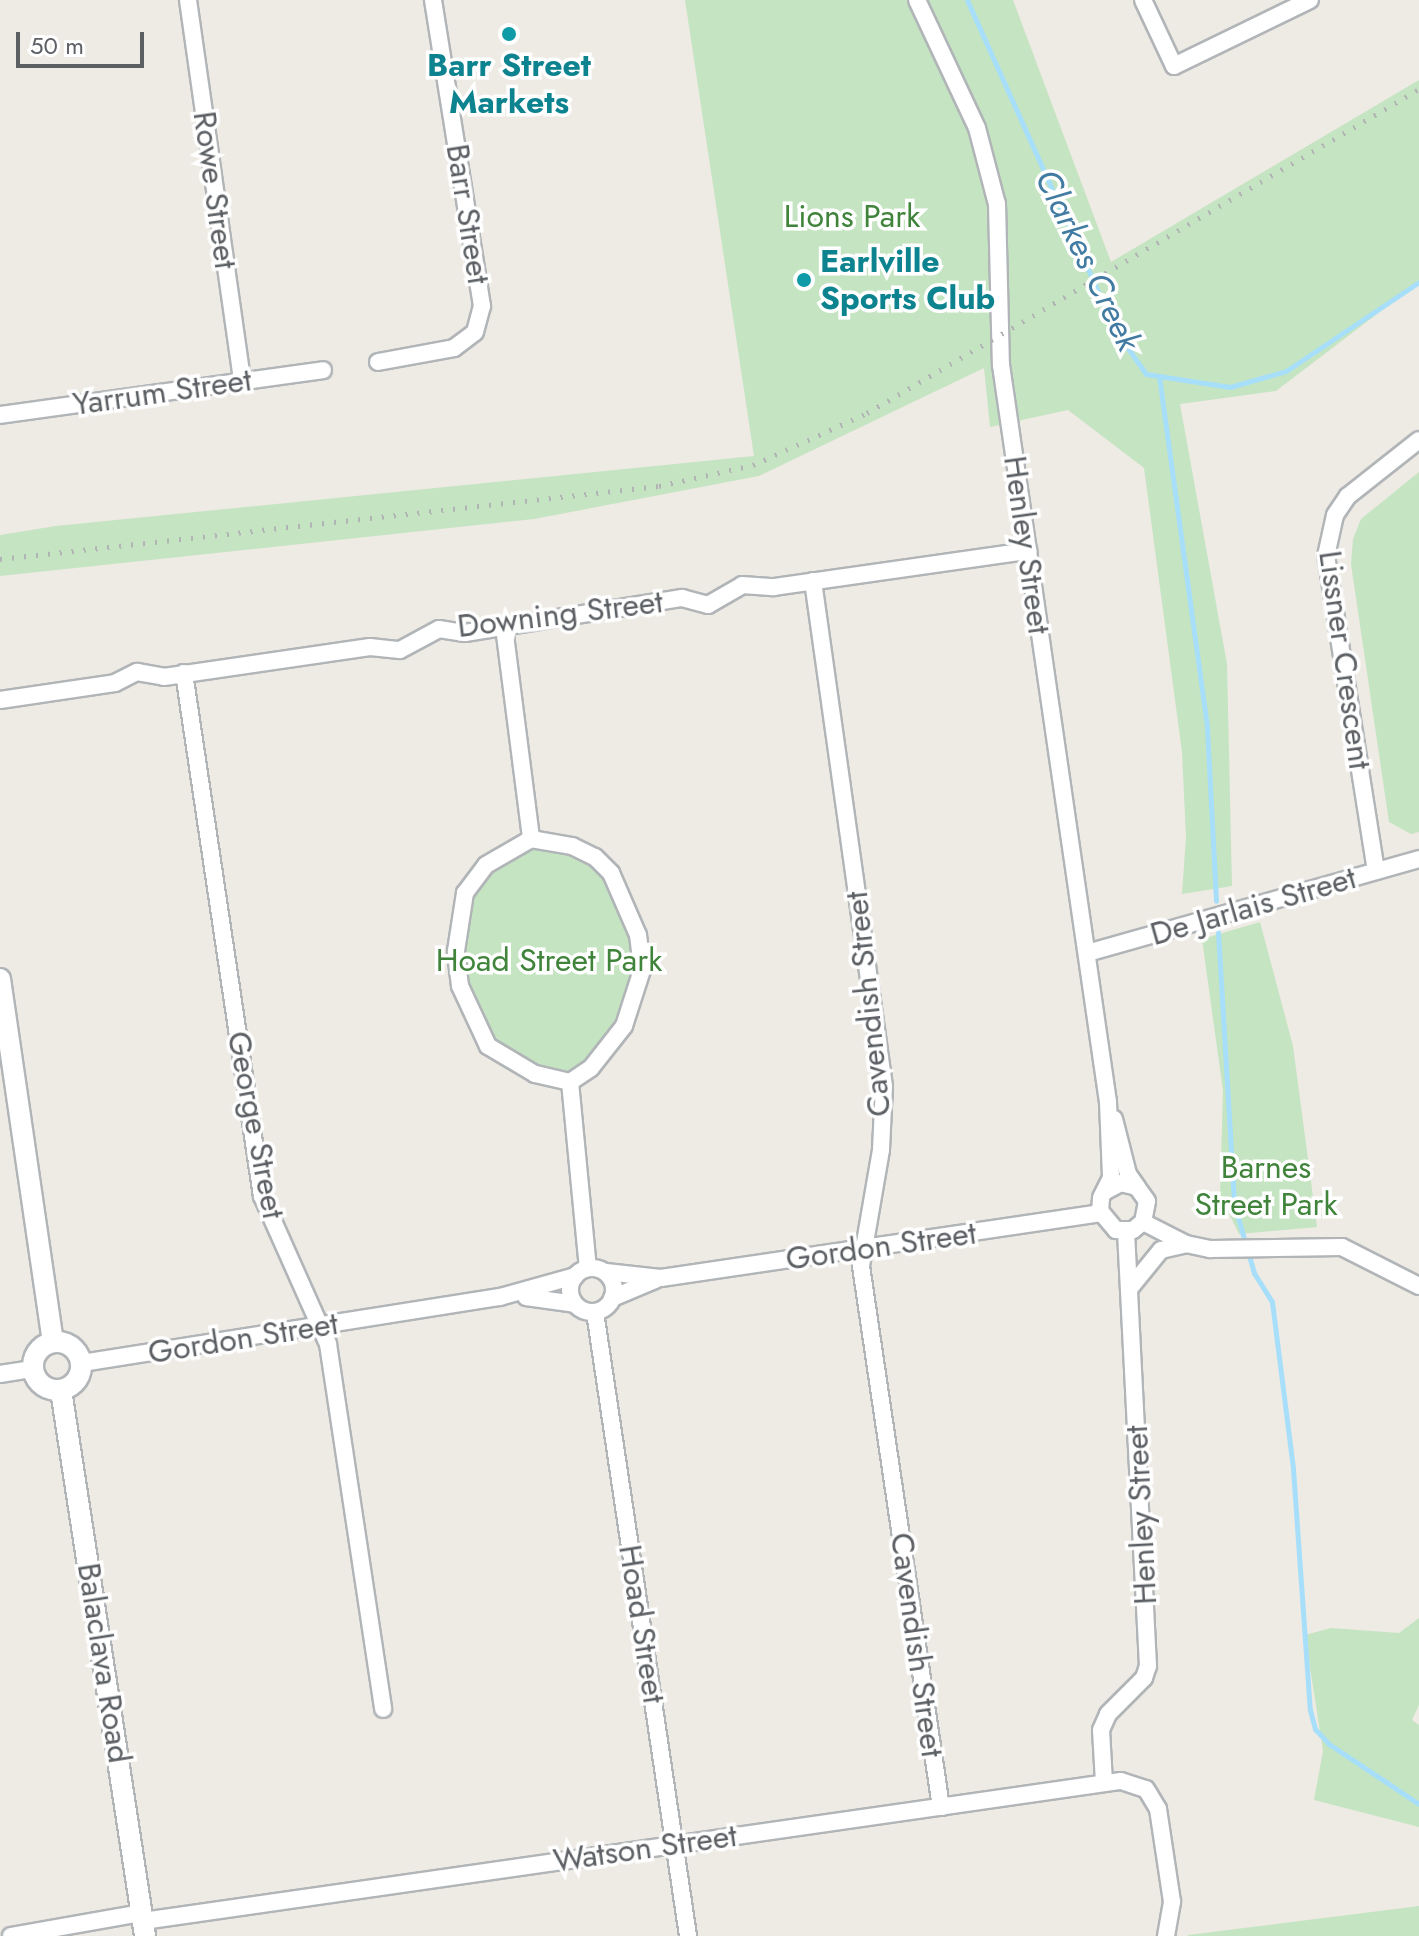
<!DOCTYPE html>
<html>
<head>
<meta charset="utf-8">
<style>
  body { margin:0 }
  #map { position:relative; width:1419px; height:1936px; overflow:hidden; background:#eeeae4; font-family:Jost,sans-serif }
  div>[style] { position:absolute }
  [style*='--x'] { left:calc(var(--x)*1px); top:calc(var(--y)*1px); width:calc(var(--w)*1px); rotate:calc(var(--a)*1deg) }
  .green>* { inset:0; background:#c5e4c2 }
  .stream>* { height:5px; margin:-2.5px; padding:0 2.5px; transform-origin:2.5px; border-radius:2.5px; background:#a7dffa }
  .roads { filter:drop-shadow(2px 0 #b1b5b8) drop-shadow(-2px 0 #b1b5b8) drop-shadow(0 2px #b1b5b8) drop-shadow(0 -2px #b1b5b8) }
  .minor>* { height:16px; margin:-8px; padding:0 8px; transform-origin:8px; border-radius:8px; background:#fff }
  .minor>.ring { margin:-8px; padding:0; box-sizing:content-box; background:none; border:16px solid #fff; border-radius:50% }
  .tertiary>* { height:20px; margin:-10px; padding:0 10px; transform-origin:10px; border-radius:10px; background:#fff }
  .tertiary>.ring { margin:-10px; padding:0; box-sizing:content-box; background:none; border:20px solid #fff; border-radius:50% }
  .rail>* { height:5px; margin-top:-2.5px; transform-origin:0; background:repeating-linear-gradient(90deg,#b2b3b4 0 2px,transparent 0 12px) }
  .dots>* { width:22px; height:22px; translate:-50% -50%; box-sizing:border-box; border:4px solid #fff; border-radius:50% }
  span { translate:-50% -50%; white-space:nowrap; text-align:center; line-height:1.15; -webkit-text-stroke:7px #fff; paint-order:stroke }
  .culture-label { font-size:32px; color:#0d838f; font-weight:700 }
  .left { translate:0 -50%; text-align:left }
  .street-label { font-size:32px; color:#5c6064 }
  .park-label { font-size:32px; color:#3f843a }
  .water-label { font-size:34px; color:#427ba2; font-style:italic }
  .scale { position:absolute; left:16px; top:32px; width:128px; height:36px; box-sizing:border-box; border:4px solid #5c6064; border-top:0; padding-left:10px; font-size:24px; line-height:28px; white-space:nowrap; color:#5c6064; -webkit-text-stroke:6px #fff; paint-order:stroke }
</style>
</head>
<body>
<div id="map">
  <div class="green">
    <div style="clip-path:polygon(685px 0,1013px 0,1111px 262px,1419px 80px,1419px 282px,1276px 391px,1180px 404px,1227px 664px,1232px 886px,1182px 894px,1186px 837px,1182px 752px,1144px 468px,1068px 410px,990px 427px,984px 368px,759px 476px,534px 519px,0 576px,0 535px,56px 526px,754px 456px)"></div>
    <div style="clip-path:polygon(1419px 472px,1419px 832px,1411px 834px,1389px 822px,1351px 564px,1353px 539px,1361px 519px)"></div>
    <div style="clip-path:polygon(531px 839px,552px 842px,611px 873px,642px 970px,624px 1026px,570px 1082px,513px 1064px,471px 1017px,458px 923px,486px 865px)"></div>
    <div style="clip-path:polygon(1260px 922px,1293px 1046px,1317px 1227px,1239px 1234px,1220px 1195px,1223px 1091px,1202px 939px)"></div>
    <div style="clip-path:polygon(1419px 1618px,1419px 1705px,1412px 1720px,1419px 1725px,1419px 1827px,1314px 1800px,1323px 1751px,1305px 1635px,1331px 1628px,1399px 1633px)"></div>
    <div style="clip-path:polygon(1419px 1906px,1419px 1936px,1188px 1936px,1188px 1935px)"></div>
  </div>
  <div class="stream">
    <div style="--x:967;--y:0;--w:365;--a:65.8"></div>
    <div style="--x:1117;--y:333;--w:50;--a:54.7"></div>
    <div style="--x:1146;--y:374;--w:85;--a:8.8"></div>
    <div style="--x:1230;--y:387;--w:58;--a:-15.9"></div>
    <div style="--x:1286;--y:371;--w:160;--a:-33.8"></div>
    <div style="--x:1159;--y:376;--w:355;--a:82.2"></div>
    <div style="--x:1207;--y:728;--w:173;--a:87"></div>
    <div style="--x:1218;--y:932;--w:272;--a:86.6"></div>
    <div style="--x:1234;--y:1204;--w:72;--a:73.8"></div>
    <div style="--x:1254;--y:1273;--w:34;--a:58"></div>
    <div style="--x:1272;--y:1302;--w:168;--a:82.8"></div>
    <div style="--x:1293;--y:1469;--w:242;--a:86"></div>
    <div style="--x:1310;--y:1710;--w:20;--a:75"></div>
    <div style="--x:1315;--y:1729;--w:21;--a:47"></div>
    <div style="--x:1329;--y:1744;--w:108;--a:33.7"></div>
  </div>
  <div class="roads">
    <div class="minor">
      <div style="--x:188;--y:0;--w:384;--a:81.9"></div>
      <div style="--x:917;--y:0;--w:141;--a:64.9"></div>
      <div style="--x:977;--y:128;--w:79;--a:75.3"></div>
      <div style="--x:997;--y:204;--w:161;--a:88.6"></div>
      <div style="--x:1001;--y:365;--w:745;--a:81.74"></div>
      <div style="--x:1108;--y:1102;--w:76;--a:87.7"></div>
      <div style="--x:1111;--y:1178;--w:22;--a:117"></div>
      <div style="--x:1101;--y:1198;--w:13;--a:94"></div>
      <div style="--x:1100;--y:1211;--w:25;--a:50"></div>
      <div style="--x:1116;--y:1230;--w:17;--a:0"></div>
      <div style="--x:1133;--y:1230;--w:13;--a:-39"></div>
      <div style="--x:1143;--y:1222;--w:21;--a:-79"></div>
      <div style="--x:1147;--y:1201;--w:17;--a:-126"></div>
      <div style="--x:1137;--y:1187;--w:16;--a:-166"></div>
      <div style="--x:1121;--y:1183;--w:17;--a:152"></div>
      <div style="--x:1143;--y:0;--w:73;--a:64.8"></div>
      <div style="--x:1174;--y:66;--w:151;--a:-25.9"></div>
      <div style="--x:378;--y:362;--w:77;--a:-10.4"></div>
      <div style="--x:454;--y:348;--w:26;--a:-37"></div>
      <div style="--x:475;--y:332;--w:27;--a:-75"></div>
      <div style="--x:482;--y:306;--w:310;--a:-99.1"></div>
      <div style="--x:0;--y:415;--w:326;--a:-7.9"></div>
      <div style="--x:813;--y:581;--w:510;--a:82"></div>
      <div style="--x:884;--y:1086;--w:64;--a:92.7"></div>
      <div style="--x:881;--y:1150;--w:118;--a:99.8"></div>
      <div style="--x:861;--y:1266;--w:547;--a:81.59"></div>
      <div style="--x:504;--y:627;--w:214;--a:82.7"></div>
      <div style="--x:184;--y:673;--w:529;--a:81.52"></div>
      <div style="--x:262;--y:1196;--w:162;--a:66"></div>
      <div style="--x:328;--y:1344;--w:369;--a:81.4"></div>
      <div style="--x:0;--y:700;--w:116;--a:-8.4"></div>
      <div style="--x:115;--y:683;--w:25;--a:-27"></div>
      <div style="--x:137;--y:672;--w:27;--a:10"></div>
      <div style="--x:164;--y:677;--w:208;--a:-8.3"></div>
      <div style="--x:370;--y:647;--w:30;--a:6"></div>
      <div style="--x:400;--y:650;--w:44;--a:-28.3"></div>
      <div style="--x:439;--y:629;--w:26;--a:9"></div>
      <div style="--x:465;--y:633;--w:220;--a:-9.2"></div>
      <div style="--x:682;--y:598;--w:27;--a:15"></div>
      <div style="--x:708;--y:605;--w:39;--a:-30"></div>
      <div style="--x:742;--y:585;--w:32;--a:4"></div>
      <div style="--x:774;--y:587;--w:257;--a:-8.1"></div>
      <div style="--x:531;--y:839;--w:42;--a:9.7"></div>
      <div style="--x:572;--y:846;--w:25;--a:26"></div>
      <div style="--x:595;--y:857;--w:23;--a:45"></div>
      <div style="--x:611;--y:873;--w:68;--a:66.5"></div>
      <div style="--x:638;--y:935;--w:35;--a:83"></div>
      <div style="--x:642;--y:970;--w:59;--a:107.8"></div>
      <div style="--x:624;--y:1026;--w:53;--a:128.2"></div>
      <div style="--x:591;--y:1068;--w:25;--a:146"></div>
      <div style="--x:570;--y:1082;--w:36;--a:-167"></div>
      <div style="--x:535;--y:1074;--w:55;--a:-149.2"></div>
      <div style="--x:488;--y:1046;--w:66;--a:-115"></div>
      <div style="--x:460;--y:986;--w:35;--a:-97"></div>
      <div style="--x:456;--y:951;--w:59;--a:-81.2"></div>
      <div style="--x:465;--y:893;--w:35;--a:-53"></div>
      <div style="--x:486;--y:865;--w:52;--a:-30"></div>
      <div style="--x:1376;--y:871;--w:319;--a:-99"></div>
      <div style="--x:1326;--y:556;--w:42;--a:-77.6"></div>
      <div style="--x:1335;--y:515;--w:23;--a:-56"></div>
      <div style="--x:1348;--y:496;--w:90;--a:-38.3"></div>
      <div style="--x:1087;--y:953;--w:345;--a:-15.8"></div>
      <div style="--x:570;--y:1082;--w:187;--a:84.5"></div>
      <div style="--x:1114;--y:1119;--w:57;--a:75.7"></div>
      <div style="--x:1128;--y:1174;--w:16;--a:55"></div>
      <div style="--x:1143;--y:1222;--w:48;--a:27.1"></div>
      <div style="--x:1186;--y:1244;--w:25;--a:12"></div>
      <div style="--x:1210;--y:1249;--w:132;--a:-0.9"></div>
      <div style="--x:1342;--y:1247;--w:86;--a:26.9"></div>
      <div class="ring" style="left:570px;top:1268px;width:28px;height:28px"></div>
      <div style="--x:606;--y:1272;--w:55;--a:6.2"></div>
      <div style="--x:661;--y:1278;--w:445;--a:-8.4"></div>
      <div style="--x:1130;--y:1288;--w:49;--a:-50.8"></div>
      <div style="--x:1161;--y:1250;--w:26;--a:-13"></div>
      <div style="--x:526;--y:1297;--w:49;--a:8.1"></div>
      <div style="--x:612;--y:1298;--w:47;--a:-22.7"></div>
      <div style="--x:595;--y:1312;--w:631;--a:81.52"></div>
      <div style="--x:82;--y:1363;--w:423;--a:-9"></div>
      <div style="--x:500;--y:1297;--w:78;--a:-15.6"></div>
      <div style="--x:0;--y:1374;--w:33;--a:-9"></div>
      <div style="--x:1104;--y:1782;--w:52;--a:-93.3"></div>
      <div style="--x:1101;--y:1730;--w:17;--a:-66"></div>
      <div style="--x:1108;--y:1714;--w:51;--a:-45"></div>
      <div style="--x:1144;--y:1678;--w:13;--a:-72"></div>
      <div style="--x:1148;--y:1666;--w:435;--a:-92.9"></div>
      <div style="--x:143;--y:1921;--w:988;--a:-8.15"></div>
      <div style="--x:1121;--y:1781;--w:26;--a:18"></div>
      <div style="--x:1146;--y:1789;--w:23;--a:59"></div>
      <div style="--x:1158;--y:1809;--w:94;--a:81.4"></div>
      <div style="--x:1172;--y:1902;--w:35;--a:100"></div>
      <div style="--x:11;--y:1936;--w:132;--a:-10"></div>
    </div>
    <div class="tertiary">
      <div style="--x:0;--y:979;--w:367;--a:81.7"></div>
      <div class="ring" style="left:33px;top:1342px;width:28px;height:28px"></div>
      <div style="--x:61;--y:1390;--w:552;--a:81.25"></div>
    </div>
  </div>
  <div class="rail">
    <div style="--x:0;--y:559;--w:663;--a:-6.32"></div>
    <div style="--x:659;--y:486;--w:96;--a:-12.6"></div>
    <div style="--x:753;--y:465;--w:125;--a:-24.5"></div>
    <div style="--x:867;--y:413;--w:640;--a:-30.41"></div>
  </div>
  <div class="dots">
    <div style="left:509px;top:34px;background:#0f9aa8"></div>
    <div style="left:804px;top:280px;background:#0f9aa8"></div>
  </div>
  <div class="culture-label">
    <span style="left:509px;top:84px">Barr Street<br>Markets</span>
    <span class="left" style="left:820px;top:280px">Earlville<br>Sports Club</span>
  </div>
  <div class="street-label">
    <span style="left:215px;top:190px;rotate:82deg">Rowe Street</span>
    <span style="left:468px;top:214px;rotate:81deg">Barr Street</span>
    <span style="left:162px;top:392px;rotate:-8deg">Yarrum Street</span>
    <span style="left:1027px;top:545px;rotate:82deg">Henley Street</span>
    <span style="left:560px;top:614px;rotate:-7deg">Downing Street</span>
    <span style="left:1345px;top:660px;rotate:82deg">Lissner Crescent</span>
    <span style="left:1253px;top:906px;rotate:-16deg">De Jarlais Street</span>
    <span style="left:868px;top:1004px;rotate:-96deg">Cavendish Street</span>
    <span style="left:256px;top:1125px;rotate:79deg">George Street</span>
    <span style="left:881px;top:1246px;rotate:-8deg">Gordon Street</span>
    <span style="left:243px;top:1338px;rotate:-9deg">Gordon Street</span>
    <span style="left:1141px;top:1515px;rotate:-93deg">Henley Street</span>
    <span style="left:642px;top:1624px;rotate:81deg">Hoad Street</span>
    <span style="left:917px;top:1645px;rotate:82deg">Cavendish Street</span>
    <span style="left:104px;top:1663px;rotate:81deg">Balaclava Road</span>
    <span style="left:645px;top:1848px;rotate:-8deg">Watson Street</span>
  </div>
  <div class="park-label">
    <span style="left:852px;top:216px">Lions Park</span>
    <span style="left:549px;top:960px">Hoad Street Park</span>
    <span style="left:1266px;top:1186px">Barnes<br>Street Park</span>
  </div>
  <div class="water-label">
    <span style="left:1088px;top:260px;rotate:64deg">Clarkes Creek</span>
  </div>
  <div class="scale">50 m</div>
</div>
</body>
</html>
